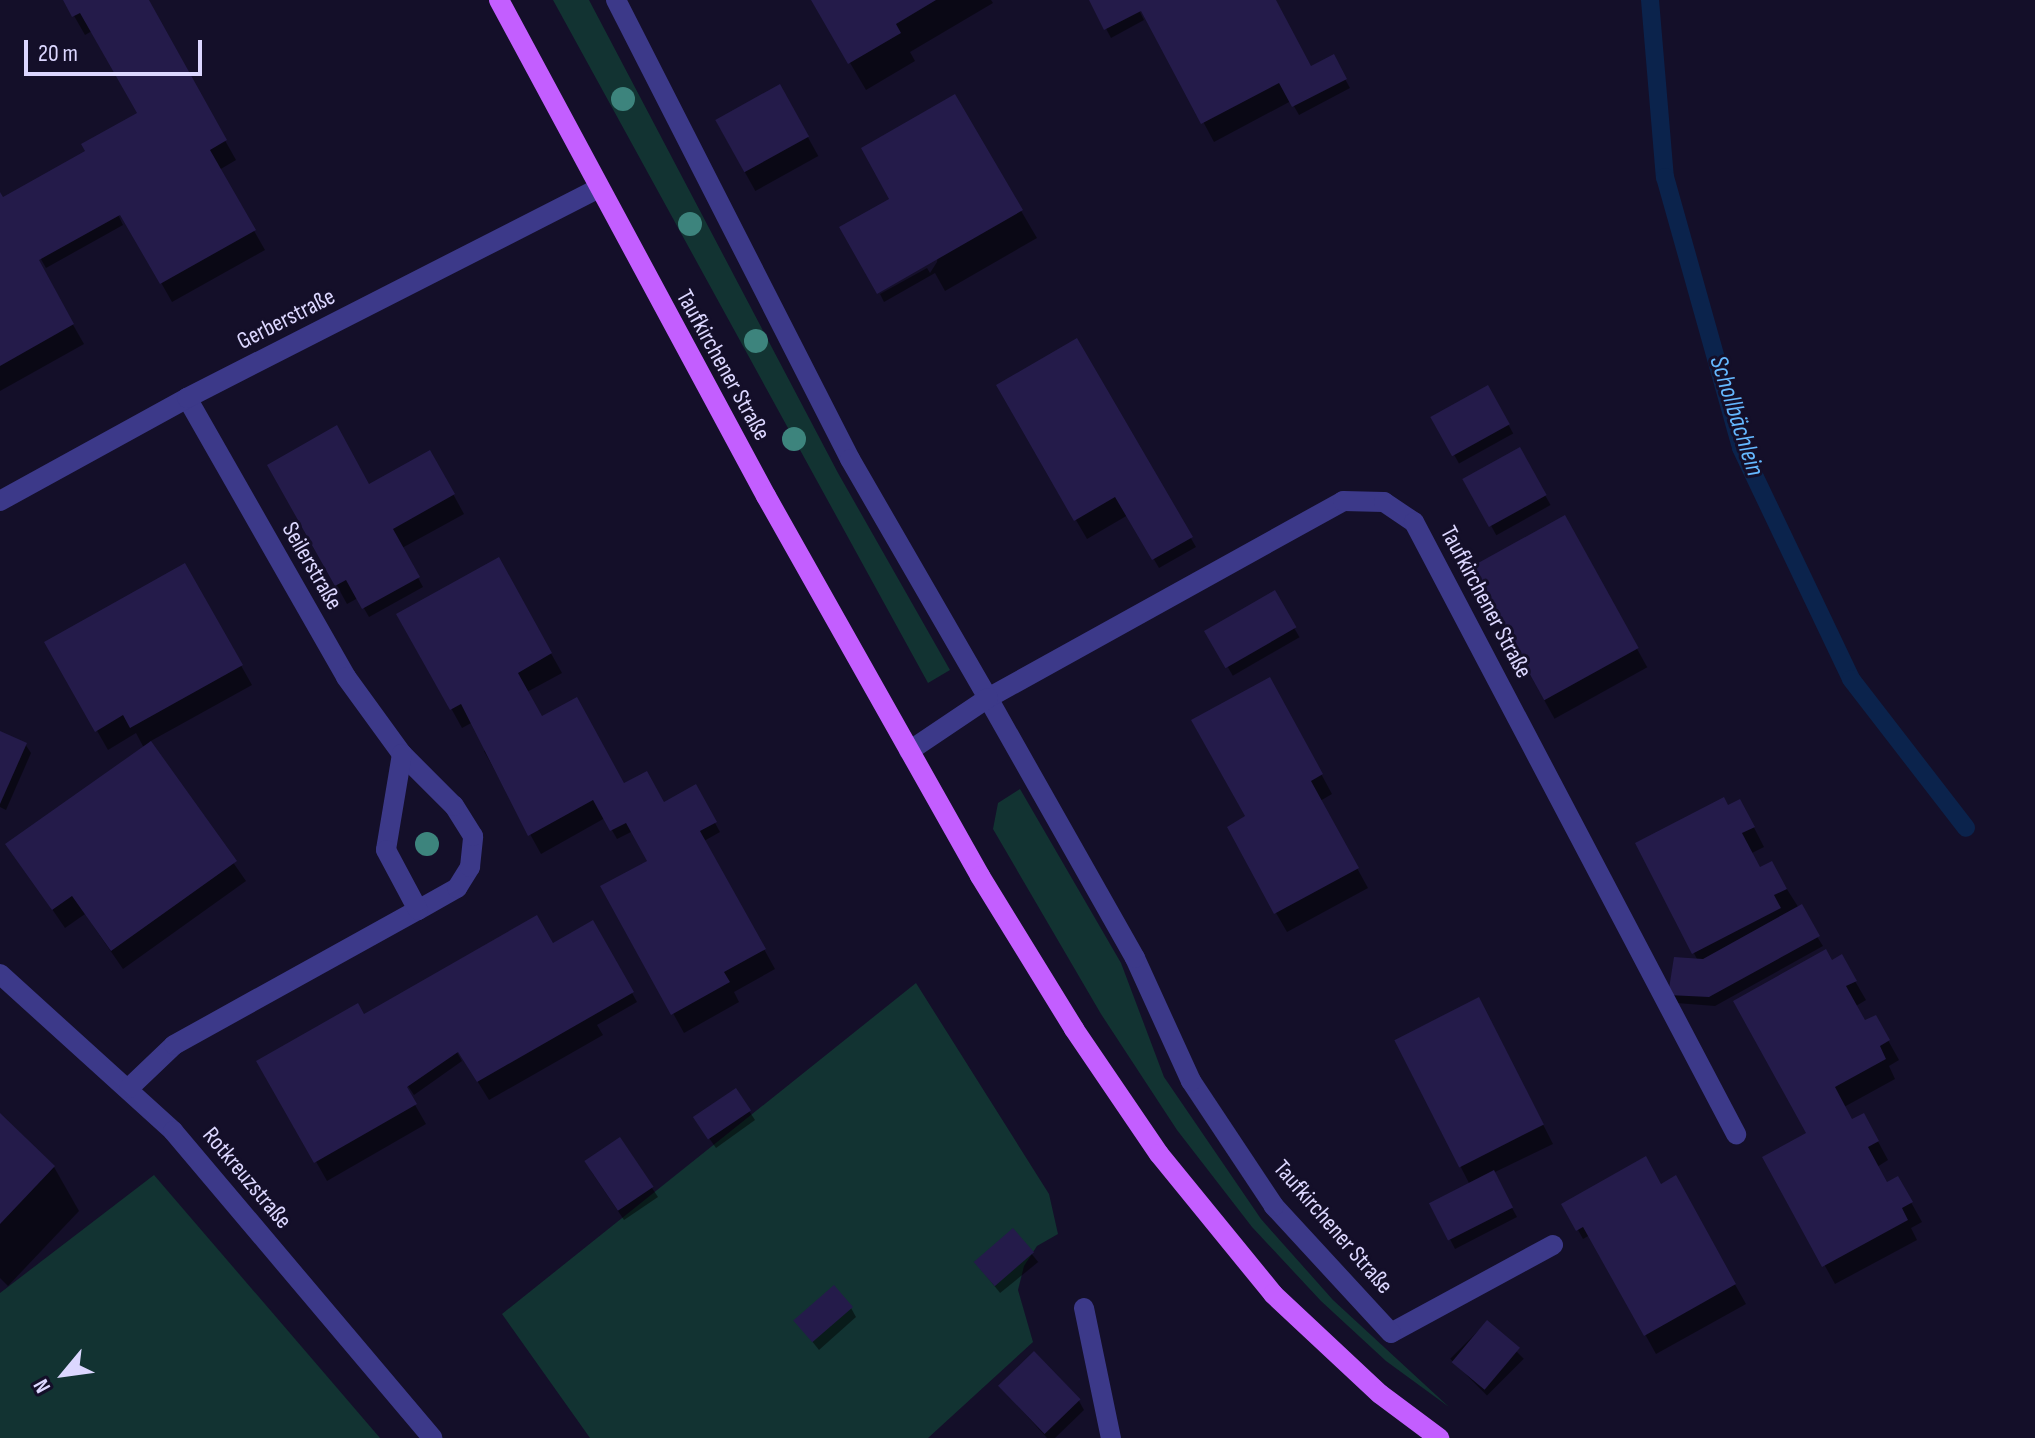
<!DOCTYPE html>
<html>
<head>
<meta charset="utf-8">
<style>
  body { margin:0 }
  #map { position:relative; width:2035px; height:1438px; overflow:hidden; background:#140f29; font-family:"Sofia Sans Condensed",sans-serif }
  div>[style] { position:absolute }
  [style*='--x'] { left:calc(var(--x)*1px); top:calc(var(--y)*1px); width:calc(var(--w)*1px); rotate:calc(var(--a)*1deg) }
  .green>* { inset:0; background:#123332 }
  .shadow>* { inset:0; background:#0007; transform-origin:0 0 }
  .stream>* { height:18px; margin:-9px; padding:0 9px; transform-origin:9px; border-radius:9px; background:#0b234c }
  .building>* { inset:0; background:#241b4a; transform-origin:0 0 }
  .service>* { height:20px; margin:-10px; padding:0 10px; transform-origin:10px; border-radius:10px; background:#3c3989 }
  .minor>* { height:20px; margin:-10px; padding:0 10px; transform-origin:10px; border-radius:10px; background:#3c3989 }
  .primary>* { height:20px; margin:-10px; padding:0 10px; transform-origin:10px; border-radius:10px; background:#c35eff }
  .trees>* { width:24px; height:24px; margin:-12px; border-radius:50%; background:#3d847d }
  span { translate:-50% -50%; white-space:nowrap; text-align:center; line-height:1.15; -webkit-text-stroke:6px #140f29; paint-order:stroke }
  .street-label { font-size:24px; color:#dcd7ff }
  .water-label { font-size:26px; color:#65b8ff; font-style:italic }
  .north { position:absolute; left:24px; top:1334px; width:80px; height:80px; -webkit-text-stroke:6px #140f29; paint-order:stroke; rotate:241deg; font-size:22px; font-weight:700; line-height:32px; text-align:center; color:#dcd7ff }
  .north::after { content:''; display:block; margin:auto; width:28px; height:36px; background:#dcd7ff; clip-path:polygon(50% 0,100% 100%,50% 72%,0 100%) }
  .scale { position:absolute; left:24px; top:40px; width:178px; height:36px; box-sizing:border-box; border:4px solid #dcd7ff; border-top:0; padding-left:10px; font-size:24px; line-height:28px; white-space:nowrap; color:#dcd7ff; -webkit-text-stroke:6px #140f29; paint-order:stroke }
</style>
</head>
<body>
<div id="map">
  <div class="green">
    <div style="clip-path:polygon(553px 0,589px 0,838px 473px,950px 670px,928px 683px)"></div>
    <div style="clip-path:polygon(1020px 789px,1121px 963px,1164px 1077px,1261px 1219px,1333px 1300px,1449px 1407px,1386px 1361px,1321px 1301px,1252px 1227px,1177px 1130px,1101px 1014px,993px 829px,998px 803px)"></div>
    <div style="clip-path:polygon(916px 983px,1049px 1194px,1058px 1234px,1037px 1246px,1024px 1266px,1018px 1290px,1033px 1342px,928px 1438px,590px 1438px,502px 1314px)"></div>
    <div style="clip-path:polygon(154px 1175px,380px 1438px,0 1438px,0 1293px)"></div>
  </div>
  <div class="shadow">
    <div style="clip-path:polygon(65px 0,146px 0,236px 160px,219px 170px,265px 250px,172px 302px,95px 166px,123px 225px,46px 268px,6px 198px,84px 154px,139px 113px,92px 31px,85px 35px)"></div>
    <div style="clip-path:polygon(813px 0,991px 0,993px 3px,910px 52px,915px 61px,866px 90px)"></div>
    <div style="clip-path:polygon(1091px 0,1134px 0,1144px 20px,1111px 38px)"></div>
    <div style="clip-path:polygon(1138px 0,1275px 0,1311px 68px,1333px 57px,1350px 88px,1299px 115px,1291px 101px,1214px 142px)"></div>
    <div style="left:780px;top:87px;width:79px;height:72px;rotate:61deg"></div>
    <div style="clip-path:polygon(954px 97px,1037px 238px,945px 291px,935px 273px,884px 302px,880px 294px,927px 268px,930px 273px,937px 262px)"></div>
    <div style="clip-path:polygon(0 197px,84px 344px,0 391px)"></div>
    <div style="clip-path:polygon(1077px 340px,1196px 547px,1159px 568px,1128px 515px,1087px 539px,998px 386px)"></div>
    <div style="left:1488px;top:388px;width:52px;height:62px;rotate:61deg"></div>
    <div style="left:1520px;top:450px;width:63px;height:62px;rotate:61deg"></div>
    <div style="clip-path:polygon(430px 452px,464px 514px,402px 548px,423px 587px,369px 617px,358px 598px,347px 604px,270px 465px,369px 487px)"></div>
    <div style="left:1575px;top:537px;width:149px;height:106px;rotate:61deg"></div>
    <div style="clip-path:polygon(498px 559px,562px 673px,527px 692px,542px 719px,624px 785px,663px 804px,695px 787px,720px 832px,704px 841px,775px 969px,734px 992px,739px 1002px,684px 1033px,603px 887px,650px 861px,633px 831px,617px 839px,605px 818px,541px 854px,484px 751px,487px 749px,473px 722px,462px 728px,399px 614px)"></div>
    <div style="clip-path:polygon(185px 566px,252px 685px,149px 742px,246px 881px,123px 969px,85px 914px,65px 928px,8px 845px,144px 748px,136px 733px,108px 750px,47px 643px)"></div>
    <div style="left:1274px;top:593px;width:51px;height:77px;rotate:60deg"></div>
    <div style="clip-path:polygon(1280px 698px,1332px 794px,1320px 801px,1368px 888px,1287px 932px,1276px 913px,1248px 817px)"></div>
    <div style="clip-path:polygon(0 733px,25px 744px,31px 753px,6px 810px,0 807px)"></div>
    <div style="clip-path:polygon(1728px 807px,1750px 820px,1764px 847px,1752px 853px,1760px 869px,1783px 883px,1823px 946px,1715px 1006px,1676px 1003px,1670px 994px,1698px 961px,1638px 844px)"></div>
    <div style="clip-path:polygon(536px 917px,553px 946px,593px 923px,637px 1002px,597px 1025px,603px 1035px,489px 1100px,418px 985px,462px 1061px,414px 1095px,381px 1046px,426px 1124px,327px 1181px,259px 1061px,357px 1005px,364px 1016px)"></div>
    <div style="clip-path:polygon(1841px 957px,1866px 1000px,1856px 1006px,1865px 1023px,1875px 1017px,1899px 1060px,1889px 1066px,1895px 1079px,1844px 1107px,1852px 1122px,1874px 1134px,1888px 1160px,1877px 1167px,1887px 1184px,1908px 1197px,1922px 1222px,1911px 1228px,1917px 1240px,1835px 1284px,1765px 1158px,1809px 1134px,1831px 962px)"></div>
    <div style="clip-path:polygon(1489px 1019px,1553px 1144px,1493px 1173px,1517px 1217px,1455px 1249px,1432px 1204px,1470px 1185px,1396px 1041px)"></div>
    <div style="clip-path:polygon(749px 1111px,755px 1120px,716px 1148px,702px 1128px)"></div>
    <div style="clip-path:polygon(0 1116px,54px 1167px,79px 1211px,8px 1286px,0 1278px)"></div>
    <div style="clip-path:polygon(591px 1171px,652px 1188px,658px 1197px,624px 1220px)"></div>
    <div style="clip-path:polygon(1675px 1178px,1746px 1304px,1656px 1354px,1590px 1235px,1583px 1239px,1564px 1205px,1661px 1186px)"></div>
    <div style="left:1013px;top:1231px;width:40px;height:49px;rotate:51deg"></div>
    <div style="clip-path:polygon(851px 1308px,856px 1317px,819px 1350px,796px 1321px)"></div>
    <div style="left:1487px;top:1322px;width:52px;height:52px;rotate:45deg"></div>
    <div style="clip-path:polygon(1000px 1386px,1079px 1401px,1084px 1410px,1055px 1438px,1047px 1438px)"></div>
  </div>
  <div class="stream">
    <div style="--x:1650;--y:0;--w:178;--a:85.2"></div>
    <div style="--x:1665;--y:177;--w:281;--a:74.3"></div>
    <div style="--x:1741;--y:448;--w:256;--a:64.5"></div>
    <div style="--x:1851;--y:679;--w:188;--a:52.3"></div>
  </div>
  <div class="building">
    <div style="clip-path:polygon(63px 0,149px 0,227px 140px,210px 150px,256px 230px,160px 284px,120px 215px,39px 260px,74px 324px,0 366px,0 192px,3px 197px,85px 151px,81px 144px,137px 113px,80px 13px,72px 17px)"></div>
    <div style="clip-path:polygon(811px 0,936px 0,896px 24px,901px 33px,848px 64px)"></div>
    <div style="clip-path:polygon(1089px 0,1276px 0,1311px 66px,1334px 54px,1347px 79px,1292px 107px,1279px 83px,1201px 124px,1141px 11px,1104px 30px)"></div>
    <div style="left:780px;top:84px;width:60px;height:74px;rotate:61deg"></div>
    <div style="clip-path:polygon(955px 94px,1023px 210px,877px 294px,839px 227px,889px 199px,861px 148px)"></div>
    <div style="clip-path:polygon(1077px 338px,1193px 537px,1152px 560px,1115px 497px,1074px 521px,996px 385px)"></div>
    <div style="left:1488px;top:385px;width:45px;height:66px;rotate:61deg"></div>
    <div style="clip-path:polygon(337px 425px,369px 484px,430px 450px,455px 494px,393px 529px,420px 577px,362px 609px,346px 580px,335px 586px,267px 465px)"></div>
    <div style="left:1520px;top:447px;width:55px;height:66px;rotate:61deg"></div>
    <div style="left:1565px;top:515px;width:152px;height:108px;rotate:61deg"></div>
    <div style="clip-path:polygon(499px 557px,552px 653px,518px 673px,542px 716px,577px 697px,624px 783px,647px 771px,664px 802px,696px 784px,717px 822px,700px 831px,766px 949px,724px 972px,730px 982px,671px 1015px,600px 886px,647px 861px,626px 823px,610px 831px,593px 800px,528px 836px,461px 704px,450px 710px,396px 614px)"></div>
    <div style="clip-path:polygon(185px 563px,243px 665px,130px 728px,123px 715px,95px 732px,44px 642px)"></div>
    <div style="left:1275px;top:590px;width:43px;height:82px;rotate:60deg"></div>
    <div style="clip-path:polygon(1270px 677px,1323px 774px,1311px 781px,1359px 868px,1274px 914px,1227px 827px,1245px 816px,1191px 720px)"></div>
    <div style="clip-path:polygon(0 731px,27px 743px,0 804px)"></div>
    <div style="clip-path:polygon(151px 741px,237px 861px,111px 951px,72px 896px,52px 910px,5px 844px)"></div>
    <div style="clip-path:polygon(1724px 797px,1728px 805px,1740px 799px,1755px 827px,1742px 833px,1760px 867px,1772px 861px,1787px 889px,1774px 895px,1781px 908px,1692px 954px,1635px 843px)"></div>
    <div style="clip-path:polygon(1802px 904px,1820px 936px,1709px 997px,1668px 995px,1674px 957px,1703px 959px)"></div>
    <div style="clip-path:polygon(537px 915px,553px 943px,593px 920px,634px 992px,477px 1082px,458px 1052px,407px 1087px,417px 1104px,314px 1163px,256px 1061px,358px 1003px,364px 1014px)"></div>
    <div style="clip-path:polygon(1826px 949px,1832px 960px,1842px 954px,1857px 981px,1846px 986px,1865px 1020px,1876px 1015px,1890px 1040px,1880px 1046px,1886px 1059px,1835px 1087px,1852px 1119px,1864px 1113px,1879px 1141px,1868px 1147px,1887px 1182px,1898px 1176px,1913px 1202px,1902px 1208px,1908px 1220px,1822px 1267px,1762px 1157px,1806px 1133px,1733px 1001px)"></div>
    <div style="left:1479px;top:997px;width:143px;height:95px;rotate:63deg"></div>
    <div style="left:736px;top:1088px;width:27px;height:52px;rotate:56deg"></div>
    <div style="clip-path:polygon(0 1113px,55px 1166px,0 1224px)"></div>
    <div style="left:620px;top:1137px;width:60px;height:43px;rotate:56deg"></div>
    <div style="clip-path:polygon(1646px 1156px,1661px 1184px,1676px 1175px,1736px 1284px,1644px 1336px,1583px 1227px,1576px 1231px,1561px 1204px)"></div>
    <div style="left:1494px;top:1170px;width:42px;height:73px;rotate:63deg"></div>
    <div style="left:1013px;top:1228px;width:32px;height:52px;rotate:49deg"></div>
    <div style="left:834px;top:1285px;width:29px;height:54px;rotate:49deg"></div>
    <div style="left:1487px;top:1320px;width:43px;height:55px;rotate:40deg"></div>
    <div style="left:1034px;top:1351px;width:67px;height:50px;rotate:46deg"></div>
  </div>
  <div class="service">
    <div style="--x:1553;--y:1245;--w:184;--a:151.5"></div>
    <div style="--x:1391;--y:1333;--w:173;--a:-132.7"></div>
    <div style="--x:1274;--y:1206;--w:150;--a:-123.6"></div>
    <div style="--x:1191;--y:1081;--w:135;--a:-114.5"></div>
    <div style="--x:1135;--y:958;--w:299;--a:-119.5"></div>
    <div style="--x:988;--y:698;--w:406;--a:-29"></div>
    <div style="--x:1343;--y:501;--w:41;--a:1.4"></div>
    <div style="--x:1384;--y:502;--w:36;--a:34"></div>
    <div style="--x:1414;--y:522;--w:692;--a:62.25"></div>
  </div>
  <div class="minor">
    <div style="--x:616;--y:0;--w:515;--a:62.99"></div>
    <div style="--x:850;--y:459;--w:276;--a:60"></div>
    <div style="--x:988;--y:698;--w:95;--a:146.1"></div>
    <div style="--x:187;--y:398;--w:321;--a:60.3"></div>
    <div style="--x:346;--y:677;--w:95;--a:54"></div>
    <div style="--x:0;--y:501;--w:213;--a:-28.8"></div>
    <div style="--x:187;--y:398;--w:460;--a:-27"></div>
    <div style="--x:0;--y:974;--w:234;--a:42.2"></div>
    <div style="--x:173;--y:1131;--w:402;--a:49.8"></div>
    <div style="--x:129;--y:1088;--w:62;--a:-43.7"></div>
    <div style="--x:174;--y:1045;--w:279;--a:-29"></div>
    <div style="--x:418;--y:910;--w:45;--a:-29.4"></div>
    <div style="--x:457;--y:888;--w:25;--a:-58"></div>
    <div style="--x:470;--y:867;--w:31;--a:-84"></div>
    <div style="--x:473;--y:836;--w:36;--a:-122"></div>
    <div style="--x:454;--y:806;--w:74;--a:-135"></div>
    <div style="--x:402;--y:754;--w:97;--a:99.5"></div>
    <div style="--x:386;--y:850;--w:68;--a:61.9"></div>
    <div style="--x:1084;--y:1308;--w:133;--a:78.3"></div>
  </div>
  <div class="primary">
    <div style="--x:499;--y:0;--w:563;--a:61.71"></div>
    <div style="--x:766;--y:496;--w:436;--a:60.6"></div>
    <div style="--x:980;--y:876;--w:180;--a:58.4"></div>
    <div style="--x:1074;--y:1029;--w:151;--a:55.8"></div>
    <div style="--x:1159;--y:1154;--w:181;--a:50.8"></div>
    <div style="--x:1273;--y:1294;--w:146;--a:43.1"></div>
    <div style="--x:1380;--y:1394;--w:74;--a:36.7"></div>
  </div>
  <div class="trees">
    <div style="left:623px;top:99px"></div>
    <div style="left:690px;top:224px"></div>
    <div style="left:756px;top:341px"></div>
    <div style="left:794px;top:439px"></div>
    <div style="left:427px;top:844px"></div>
  </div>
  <div class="street-label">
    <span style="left:286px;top:319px;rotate:-27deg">Gerberstraße</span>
    <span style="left:723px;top:365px;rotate:61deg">Taufkirchener Straße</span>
    <span style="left:312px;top:566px;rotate:60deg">Seilerstraße</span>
    <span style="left:1486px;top:602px;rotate:62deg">Taufkirchener Straße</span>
    <span style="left:247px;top:1178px;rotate:50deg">Rotkreuzstraße</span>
    <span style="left:1333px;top:1227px;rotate:49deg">Taufkirchener Straße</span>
  </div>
  <div class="water-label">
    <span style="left:1736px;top:416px;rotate:72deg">Schollbächlein</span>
  </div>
  <div class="north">N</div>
  <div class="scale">20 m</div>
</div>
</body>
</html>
